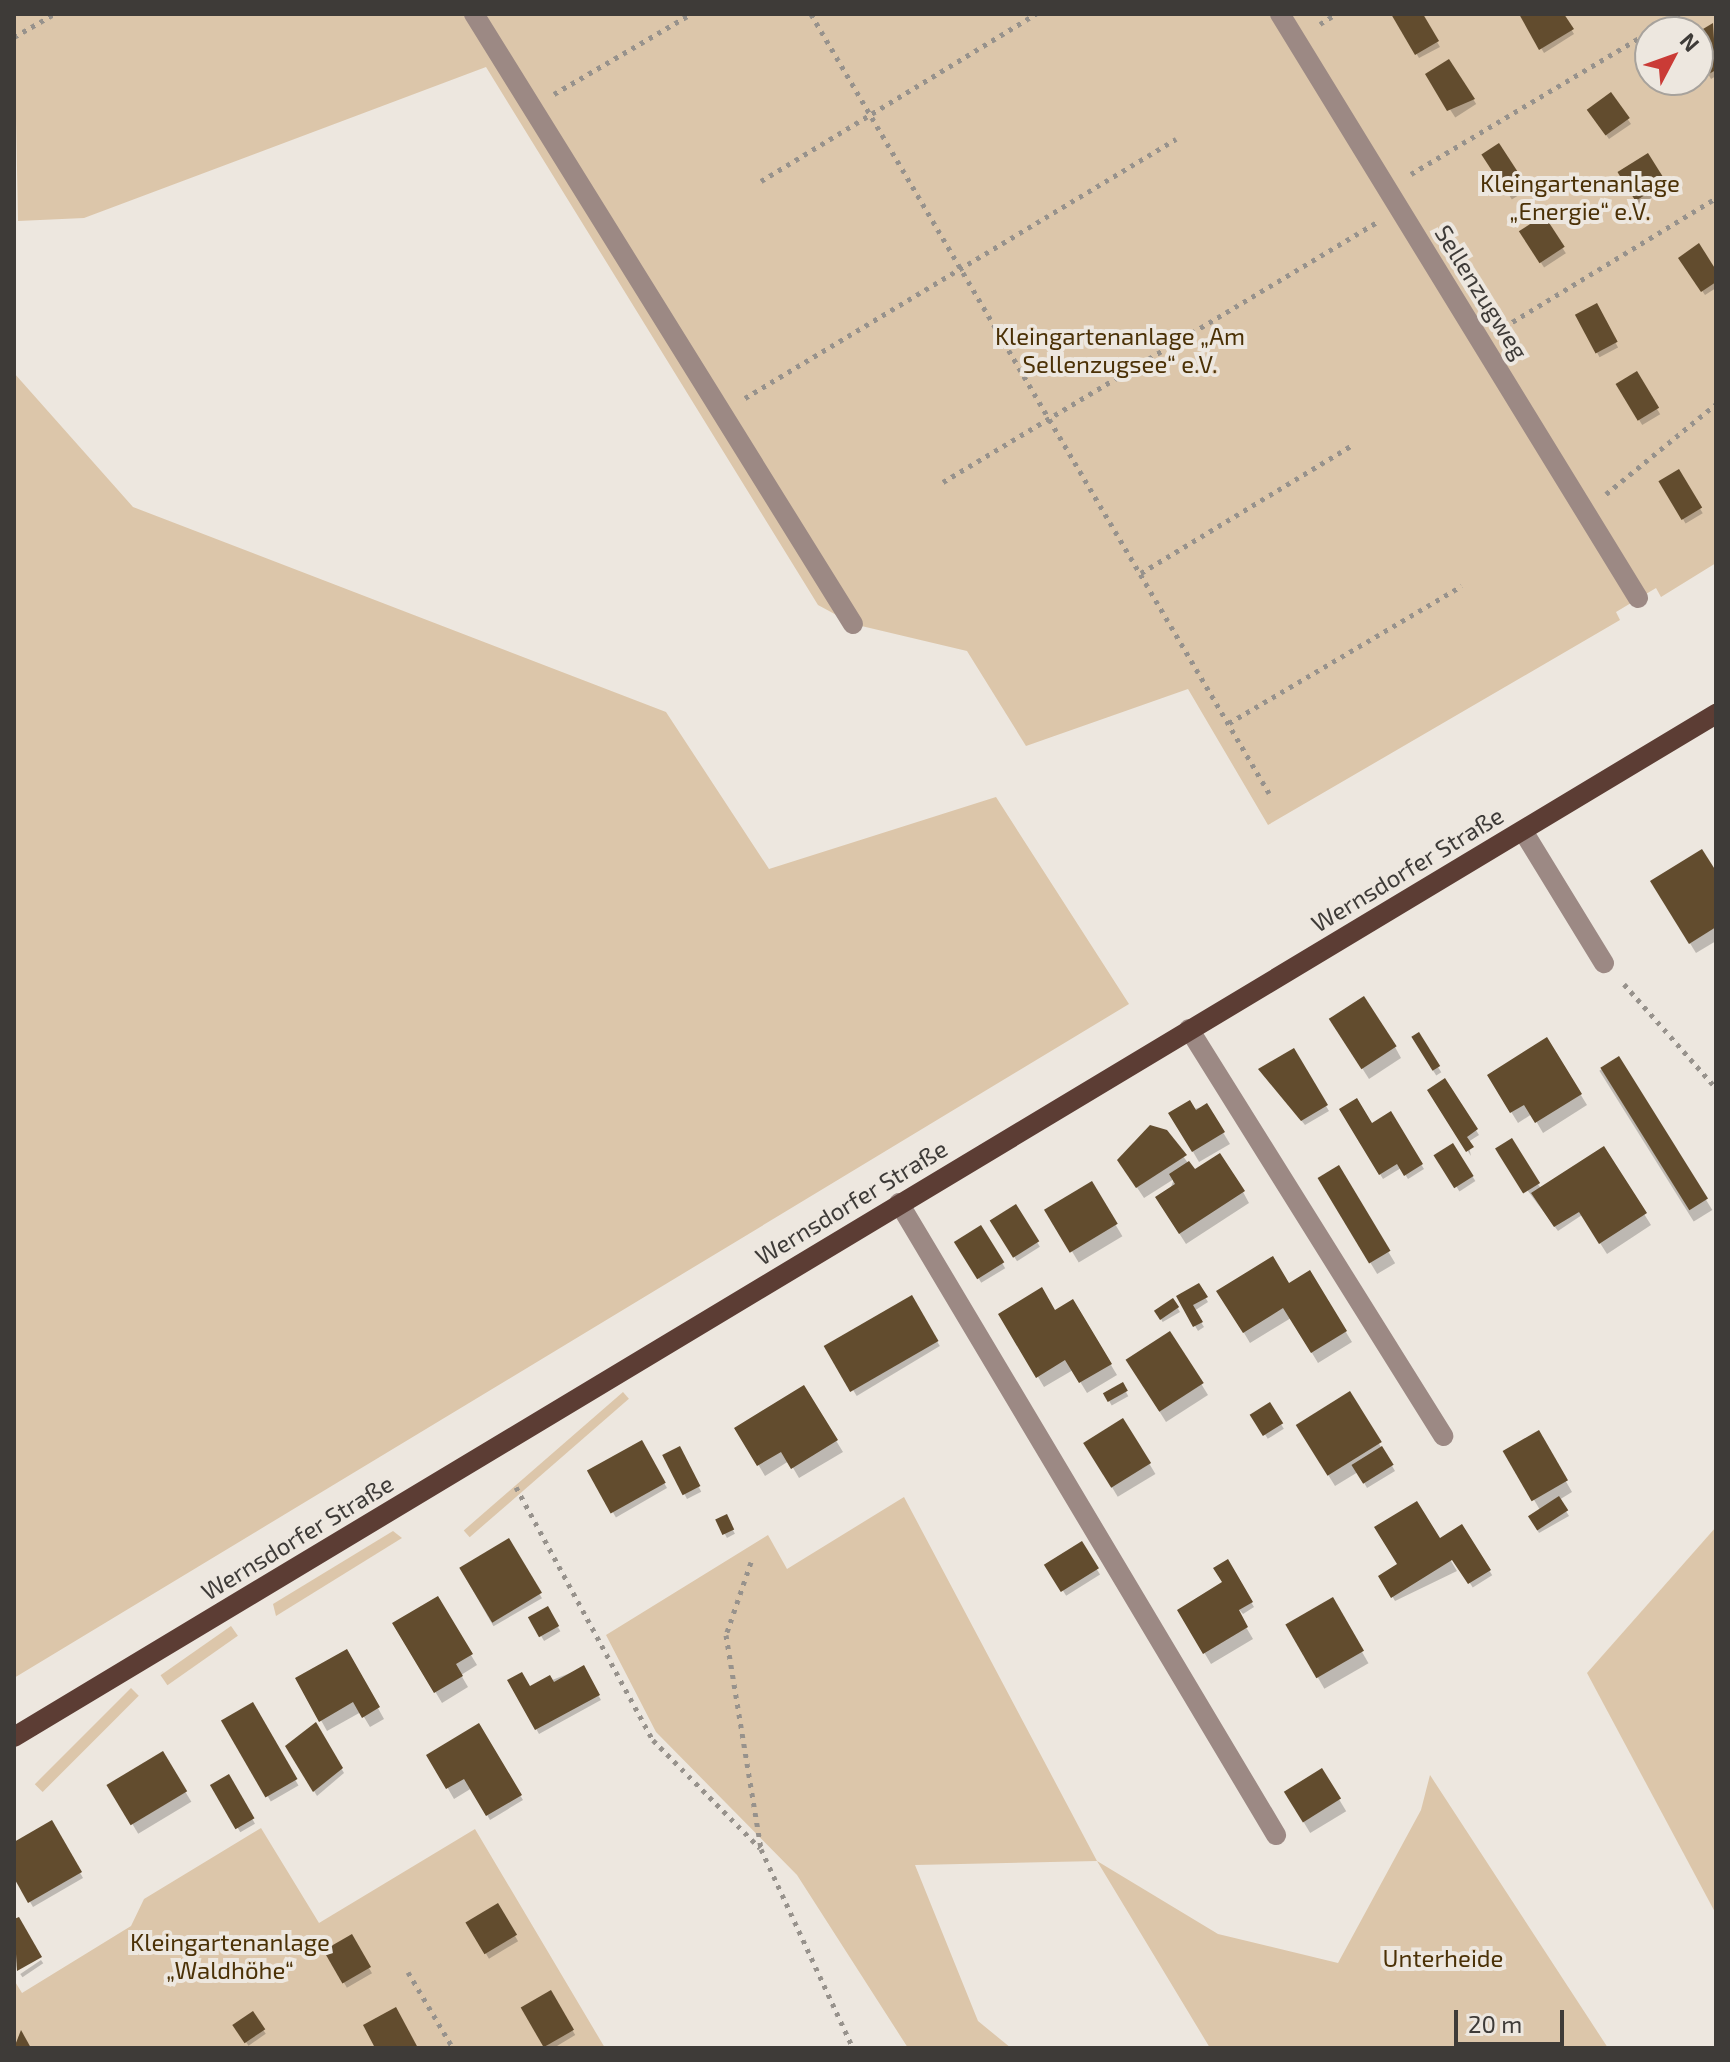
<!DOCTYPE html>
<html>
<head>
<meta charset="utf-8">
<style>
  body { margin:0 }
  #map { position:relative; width:1730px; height:2062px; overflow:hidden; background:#ede7df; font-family:"Exo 2",sans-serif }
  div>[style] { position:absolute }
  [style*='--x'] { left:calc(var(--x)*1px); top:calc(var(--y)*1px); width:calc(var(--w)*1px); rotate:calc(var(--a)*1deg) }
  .green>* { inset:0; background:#dcc6aa; transform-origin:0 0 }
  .shadow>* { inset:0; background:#0003; transform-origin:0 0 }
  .building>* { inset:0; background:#624c2e; transform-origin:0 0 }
  .path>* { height:5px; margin-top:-2.5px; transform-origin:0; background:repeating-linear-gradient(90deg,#97928c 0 4px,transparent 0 10px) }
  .minor>* { height:20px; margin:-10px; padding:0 10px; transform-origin:10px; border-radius:10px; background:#9c8984 }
  .major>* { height:20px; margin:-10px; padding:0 10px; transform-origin:10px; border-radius:10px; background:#5c3d34 }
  span { translate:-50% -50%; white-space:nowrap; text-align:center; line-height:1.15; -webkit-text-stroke:8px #ede7df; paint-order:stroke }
  .park-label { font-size:24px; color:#4b3106 }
  .street-label { font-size:24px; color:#3e3b38 }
  .frame { position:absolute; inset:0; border:16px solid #3e3b38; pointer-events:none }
  .north { position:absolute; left:1634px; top:16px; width:80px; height:80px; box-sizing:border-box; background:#ede7df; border:2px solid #a7a29c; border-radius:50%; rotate:49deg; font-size:22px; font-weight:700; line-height:32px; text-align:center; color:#3e3b38 }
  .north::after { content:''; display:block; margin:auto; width:28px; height:36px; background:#ca3b36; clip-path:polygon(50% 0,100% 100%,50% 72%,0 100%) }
  .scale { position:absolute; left:1454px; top:2010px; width:110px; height:36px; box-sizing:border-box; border:4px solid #3e3b38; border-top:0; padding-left:10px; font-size:24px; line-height:28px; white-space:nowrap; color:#3e3b38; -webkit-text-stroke:6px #ede7df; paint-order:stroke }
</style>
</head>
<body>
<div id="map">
  <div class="green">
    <div style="clip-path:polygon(evenodd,14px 14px,1716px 14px,1716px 563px,1661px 597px,1656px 588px,1616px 612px,1620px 620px,1268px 825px,1188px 689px,1026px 746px,967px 651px,853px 624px,818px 605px,486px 67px,84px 218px,18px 221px,14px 14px,1650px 32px,1698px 32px,1698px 80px,1650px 80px,1650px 32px)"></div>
    <div style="clip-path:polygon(14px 373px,133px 507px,666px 712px,769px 869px,996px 797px,1129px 1004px,14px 1678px)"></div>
    <div style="left:623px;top:1392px;width:9px;height:211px;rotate:49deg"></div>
    <div style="clip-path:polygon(904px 1497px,1097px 1861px,1218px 1934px,1338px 1963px,1421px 1810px,1430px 1775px,1608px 2048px,1210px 2048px,1097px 1861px,915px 1865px,978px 2021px,1011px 2048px,908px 2048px,797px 1875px,656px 1732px,606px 1635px,768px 1535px,787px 1569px)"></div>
    <div style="clip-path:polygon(1716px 1527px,1716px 1914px,1587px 1673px)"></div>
    <div style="clip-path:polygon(393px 1531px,402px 1538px,276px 1616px,273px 1604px)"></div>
    <div style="left:231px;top:1626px;width:12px;height:86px;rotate:55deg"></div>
    <div style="left:131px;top:1688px;width:11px;height:136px;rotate:45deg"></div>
    <div style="clip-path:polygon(261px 1828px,319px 1923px,475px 1829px,605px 2048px,14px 2048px,14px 1980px,22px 1993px,131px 1926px,144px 1899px)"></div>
  </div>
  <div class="shadow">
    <div style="clip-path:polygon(1393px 14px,1421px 14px,1440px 47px,1419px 58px)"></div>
    <div style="clip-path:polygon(1562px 14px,1574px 34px,1544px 53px,1522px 15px)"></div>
    <div style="clip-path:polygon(1712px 26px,1716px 76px,1711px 79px,1698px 56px,1698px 35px)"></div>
    <div style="left:1449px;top:62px;width:50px;height:25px;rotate:57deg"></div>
    <div style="clip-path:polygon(1610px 94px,1631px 124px,1609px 139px,1591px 114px)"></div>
    <div style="left:1499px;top:145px;width:53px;height:18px;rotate:58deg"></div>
    <div style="left:1647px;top:155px;width:39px;height:33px;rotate:59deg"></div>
    <div style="left:1543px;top:218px;width:42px;height:26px;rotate:57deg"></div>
    <div style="clip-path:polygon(1680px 258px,1716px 273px,1716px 288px,1705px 295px)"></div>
    <div style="left:1596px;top:306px;width:47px;height:21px;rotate:62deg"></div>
    <div style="left:1636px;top:374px;width:47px;height:21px;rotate:59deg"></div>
    <div style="left:1678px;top:472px;width:48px;height:20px;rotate:59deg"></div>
    <div style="clip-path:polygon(1716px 875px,1716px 941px,1696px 953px,1652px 882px)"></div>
    <div style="clip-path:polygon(1338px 1030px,1395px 1047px,1401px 1058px,1369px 1079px)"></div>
    <div style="left:1418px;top:1035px;width:44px;height:6px;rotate:58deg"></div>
    <div style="clip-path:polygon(1547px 1040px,1587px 1105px,1543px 1133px,1532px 1114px,1518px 1123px,1489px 1076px)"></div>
    <div style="clip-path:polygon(1293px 1051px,1329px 1111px,1305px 1125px,1263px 1074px)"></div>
    <div style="left:1618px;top:1059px;width:178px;height:22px;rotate:58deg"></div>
    <div style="clip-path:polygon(1445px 1081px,1479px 1135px,1468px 1142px,1471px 1156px,1429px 1091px)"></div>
    <div style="clip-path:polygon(1207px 1106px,1230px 1144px,1199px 1162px,1171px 1114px)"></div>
    <div style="clip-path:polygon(1341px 1110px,1371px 1126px,1390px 1114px,1424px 1169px,1408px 1179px,1401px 1168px,1383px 1179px)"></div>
    <div style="clip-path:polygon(1165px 1132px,1191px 1167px,1243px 1192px,1249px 1203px,1186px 1244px,1163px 1208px,1174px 1179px,1144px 1198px,1126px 1171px)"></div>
    <div style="clip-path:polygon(1512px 1141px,1541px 1189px,1603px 1149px,1651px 1225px,1607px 1254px,1582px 1215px,1558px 1231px,1497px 1150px)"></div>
    <div style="left:1452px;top:1145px;width:43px;height:19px;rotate:57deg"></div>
    <div style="left:1338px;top:1168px;width:111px;height:21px;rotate:59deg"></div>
    <div style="left:1091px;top:1184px;width:61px;height:51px;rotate:59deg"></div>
    <div style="left:1015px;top:1207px;width:47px;height:27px;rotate:58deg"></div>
    <div style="left:981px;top:1228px;width:47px;height:28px;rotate:59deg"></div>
    <div style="clip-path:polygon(1309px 1272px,1352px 1342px,1318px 1363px,1291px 1318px,1250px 1343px,1219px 1291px,1288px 1286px)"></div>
    <div style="clip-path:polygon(1198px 1285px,1208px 1302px,1194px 1311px,1204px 1327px,1198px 1331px,1178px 1297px)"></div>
    <div style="left:911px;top:1298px;width:56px;height:97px;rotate:59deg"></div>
    <div style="left:1173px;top:1300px;width:14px;height:20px;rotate:60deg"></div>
    <div style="clip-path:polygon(1073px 1302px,1117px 1375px,1087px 1393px,1073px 1370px,1044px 1387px,1001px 1315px,1055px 1313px)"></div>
    <div style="clip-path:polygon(1170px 1333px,1208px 1395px,1166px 1422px,1134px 1371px)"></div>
    <div style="left:1122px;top:1385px;width:13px;height:19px;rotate:61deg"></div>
    <div style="clip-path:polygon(804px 1388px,843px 1452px,799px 1478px,789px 1461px,765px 1476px,737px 1429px)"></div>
    <div style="clip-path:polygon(1350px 1394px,1395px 1471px,1367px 1488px,1358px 1472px,1335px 1486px,1298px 1426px)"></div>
    <div style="left:1269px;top:1405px;width:28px;height:19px;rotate:58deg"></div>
    <div style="left:1123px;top:1420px;width:63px;height:44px;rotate:59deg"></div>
    <div style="clip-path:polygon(1538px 1433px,1572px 1492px,1559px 1500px,1569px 1516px,1539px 1533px,1529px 1516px,1540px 1510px,1506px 1452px)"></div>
    <div style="left:641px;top:1443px;width:52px;height:59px;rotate:60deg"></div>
    <div style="left:679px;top:1448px;width:49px;height:16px;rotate:63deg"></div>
    <div style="clip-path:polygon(1416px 1503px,1457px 1571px,1395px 1601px,1381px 1577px,1399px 1565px)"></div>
    <div style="left:726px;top:1517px;width:19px;height:9px;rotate:62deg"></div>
    <div style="left:1462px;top:1527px;width:57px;height:23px;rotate:58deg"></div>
    <div style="left:509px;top:1541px;width:66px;height:56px;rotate:60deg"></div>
    <div style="left:1081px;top:1544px;width:36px;height:40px;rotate:58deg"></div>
    <div style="clip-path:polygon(1227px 1562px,1254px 1607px,1243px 1614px,1229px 1598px,1253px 1639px,1211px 1664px,1179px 1610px,1224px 1583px)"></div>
    <div style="clip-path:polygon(437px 1599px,477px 1665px,461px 1675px,468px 1687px,442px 1703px,395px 1624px)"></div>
    <div style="left:1332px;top:1600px;width:73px;height:51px;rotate:60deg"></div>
    <div style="left:547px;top:1609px;width:26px;height:19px;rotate:59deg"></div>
    <div style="clip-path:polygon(347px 1652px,384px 1719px,370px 1727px,361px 1712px,327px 1731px,298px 1679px)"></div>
    <div style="clip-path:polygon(583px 1668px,601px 1700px,539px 1734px,510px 1681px,529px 1689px)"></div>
    <div style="left:252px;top:1705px;width:93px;height:32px;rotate:60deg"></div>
    <div style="clip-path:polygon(316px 1725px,344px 1773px,317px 1796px,288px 1747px)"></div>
    <div style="clip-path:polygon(479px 1726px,523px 1800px,490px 1820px,472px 1788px,454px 1799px,429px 1756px)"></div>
    <div style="left:162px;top:1753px;width:57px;height:62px;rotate:59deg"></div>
    <div style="left:1322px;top:1771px;width:47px;height:42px;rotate:59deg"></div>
    <div style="left:228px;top:1777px;width:54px;height:17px;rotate:60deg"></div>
    <div style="clip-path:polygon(51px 1822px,83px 1878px,33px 1907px,14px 1874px,14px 1844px)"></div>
    <div style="left:497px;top:1906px;width:41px;height:34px;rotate:59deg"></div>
    <div style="clip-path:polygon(18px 1919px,17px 1969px,14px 1922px)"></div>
    <div style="left:351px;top:1937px;width:42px;height:29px;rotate:60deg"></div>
    <div style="left:41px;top:1960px;width:4px;height:25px;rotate:56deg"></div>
    <div style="left:550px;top:1993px;width:49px;height:30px;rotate:59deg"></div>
    <div style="left:252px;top:2014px;width:24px;height:21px;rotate:55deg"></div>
    <div style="clip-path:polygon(21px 2032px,29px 2048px,14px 2048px)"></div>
  </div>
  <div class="building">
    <div style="clip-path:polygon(1391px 14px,1423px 14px,1439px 41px,1415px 55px)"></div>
    <div style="clip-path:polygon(1519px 14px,1564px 14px,1574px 29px,1539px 50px)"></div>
    <div style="clip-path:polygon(1713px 23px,1716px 70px,1707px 75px,1698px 60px,1698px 32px)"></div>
    <div style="clip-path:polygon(1449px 59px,1475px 99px,1447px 111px,1425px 74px)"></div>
    <div style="left:1611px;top:92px;width:32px;height:30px;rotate:54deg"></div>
    <div style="left:1499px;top:143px;width:49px;height:21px;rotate:57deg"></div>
    <div style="left:1648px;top:153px;width:34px;height:36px;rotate:58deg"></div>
    <div style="left:1544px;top:215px;width:38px;height:30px;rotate:57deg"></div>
    <div style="clip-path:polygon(1699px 243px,1716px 270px,1716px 282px,1701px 292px,1678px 258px)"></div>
    <div style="left:1597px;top:303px;width:44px;height:25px;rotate:62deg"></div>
    <div style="left:1637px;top:371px;width:43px;height:25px;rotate:59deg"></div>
    <div style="left:1679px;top:469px;width:45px;height:24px;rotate:59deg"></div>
    <div style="clip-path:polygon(1702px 849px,1716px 871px,1716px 927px,1689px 944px,1650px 881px)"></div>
    <div style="left:1364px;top:996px;width:60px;height:42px;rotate:57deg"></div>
    <div style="left:1419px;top:1032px;width:40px;height:9px;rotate:58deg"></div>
    <div style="clip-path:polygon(1547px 1037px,1582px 1094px,1535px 1123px,1524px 1105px,1510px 1113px,1487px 1075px)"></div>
    <div style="clip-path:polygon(1294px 1048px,1328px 1105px,1301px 1121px,1258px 1069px)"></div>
    <div style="left:1619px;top:1056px;width:168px;height:22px;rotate:58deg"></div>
    <div style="clip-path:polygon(1445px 1078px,1478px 1129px,1467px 1137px,1474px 1147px,1466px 1152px,1427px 1090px)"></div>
    <div style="clip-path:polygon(1357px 1098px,1372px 1123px,1391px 1111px,1423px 1164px,1404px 1176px,1397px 1164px,1379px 1175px,1339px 1109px)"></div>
    <div style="clip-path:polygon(1190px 1100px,1196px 1110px,1207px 1103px,1225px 1132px,1192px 1152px,1168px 1113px)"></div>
    <div style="clip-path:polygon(1150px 1125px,1167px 1130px,1187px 1155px,1136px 1188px,1117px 1160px)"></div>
    <div style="left:1512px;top:1138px;width:53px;height:20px;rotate:58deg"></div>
    <div style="left:1453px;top:1143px;width:39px;height:23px;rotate:58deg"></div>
    <div style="clip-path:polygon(1604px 1146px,1647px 1213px,1599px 1244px,1579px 1212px,1554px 1227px,1531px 1193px)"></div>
    <div style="clip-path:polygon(1220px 1153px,1245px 1191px,1179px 1234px,1155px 1197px,1175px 1184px,1169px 1174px,1189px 1161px,1195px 1169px)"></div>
    <div style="left:1339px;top:1165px;width:100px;height:25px;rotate:59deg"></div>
    <div style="left:1092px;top:1181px;width:50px;height:56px;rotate:59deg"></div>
    <div style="left:1016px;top:1204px;width:44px;height:31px;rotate:58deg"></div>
    <div style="left:981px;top:1225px;width:44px;height:32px;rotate:58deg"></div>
    <div style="clip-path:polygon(1273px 1256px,1289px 1283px,1310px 1270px,1347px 1331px,1311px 1353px,1283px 1308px,1243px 1333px,1216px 1291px)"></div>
    <div style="clip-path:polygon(1199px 1283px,1208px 1297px,1193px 1305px,1203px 1322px,1193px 1327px,1176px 1296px)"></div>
    <div style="clip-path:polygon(1042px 1287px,1055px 1310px,1073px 1299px,1112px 1364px,1079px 1383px,1065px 1360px,1036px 1378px,998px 1314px)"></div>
    <div style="left:912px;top:1295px;width:53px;height:102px;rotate:60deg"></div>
    <div style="left:1173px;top:1298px;width:11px;height:23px;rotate:56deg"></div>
    <div style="left:1170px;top:1331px;width:62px;height:53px;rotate:57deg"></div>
    <div style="left:1123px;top:1382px;width:10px;height:23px;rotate:61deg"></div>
    <div style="clip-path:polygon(804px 1385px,838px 1440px,791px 1469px,781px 1452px,757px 1466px,734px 1428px)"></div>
    <div style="left:1350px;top:1391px;width:60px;height:64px;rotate:58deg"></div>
    <div style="left:1270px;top:1402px;width:25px;height:24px;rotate:58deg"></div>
    <div style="left:1123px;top:1418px;width:53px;height:47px;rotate:58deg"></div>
    <div style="left:1539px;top:1430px;width:58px;height:42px;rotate:60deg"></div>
    <div style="left:642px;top:1440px;width:49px;height:63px;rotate:61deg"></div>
    <div style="left:680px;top:1446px;width:45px;height:20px;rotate:63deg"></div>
    <div style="left:1382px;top:1446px;width:22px;height:36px;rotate:58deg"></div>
    <div style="left:1559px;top:1496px;width:17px;height:37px;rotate:57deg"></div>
    <div style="clip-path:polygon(1417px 1501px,1440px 1538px,1462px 1524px,1491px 1570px,1468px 1584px,1452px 1560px,1391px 1598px,1378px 1576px,1397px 1564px,1374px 1527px)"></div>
    <div style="left:727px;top:1514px;width:17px;height:13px;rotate:65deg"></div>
    <div style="left:509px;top:1538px;width:64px;height:58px;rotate:59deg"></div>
    <div style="left:1082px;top:1541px;width:32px;height:45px;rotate:58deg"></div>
    <div style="clip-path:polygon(1228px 1559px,1253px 1602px,1239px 1610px,1248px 1627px,1203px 1654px,1177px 1610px,1222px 1582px,1213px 1568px)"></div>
    <div style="clip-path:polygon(438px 1596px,473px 1654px,456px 1664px,463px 1676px,434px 1693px,392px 1623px)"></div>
    <div style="left:1333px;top:1597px;width:62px;height:55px;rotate:60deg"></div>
    <div style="left:548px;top:1606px;width:23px;height:23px;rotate:61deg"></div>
    <div style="clip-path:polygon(347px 1649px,380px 1707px,362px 1718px,353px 1702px,319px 1722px,295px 1678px)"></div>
    <div style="clip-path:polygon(584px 1665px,600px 1695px,535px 1730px,507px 1680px,522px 1672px,530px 1686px,550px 1675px,554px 1682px)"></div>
    <div style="left:253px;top:1702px;width:89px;height:37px;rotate:60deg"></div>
    <div style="clip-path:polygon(316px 1722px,343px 1768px,313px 1792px,285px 1746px)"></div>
    <div style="clip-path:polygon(479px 1723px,522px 1795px,486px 1816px,464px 1779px,446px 1789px,426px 1755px)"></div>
    <div style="left:163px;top:1751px;width:47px;height:66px;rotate:59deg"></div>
    <div style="left:1322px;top:1768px;width:36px;height:45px;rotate:58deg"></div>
    <div style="left:229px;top:1774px;width:51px;height:22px;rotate:60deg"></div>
    <div style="clip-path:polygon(52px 1820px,82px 1872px,28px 1903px,14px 1878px,14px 1842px)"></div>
    <div style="left:498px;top:1903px;width:37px;height:38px;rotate:59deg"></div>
    <div style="clip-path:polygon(19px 1917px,42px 1957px,17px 1971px,14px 1919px)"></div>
    <div style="left:352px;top:1934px;width:38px;height:33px;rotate:60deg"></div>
    <div style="left:551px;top:1990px;width:46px;height:35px;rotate:60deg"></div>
    <div style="clip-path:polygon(396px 2007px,418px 2048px,375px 2048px,363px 2025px)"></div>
    <div style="left:253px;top:2011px;width:22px;height:25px;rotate:56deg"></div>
    <div style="clip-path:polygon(21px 2030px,31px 2048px,14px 2048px)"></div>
  </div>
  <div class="path">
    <div style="--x:811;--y:14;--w:904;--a:59.55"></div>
    <div style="--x:1320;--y:24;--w:19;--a:-32"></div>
    <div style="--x:14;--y:37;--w:46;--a:-29.9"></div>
    <div style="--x:554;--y:94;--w:159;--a:-30.3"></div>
    <div style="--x:1411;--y:174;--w:312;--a:-30.8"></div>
    <div style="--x:761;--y:181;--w:322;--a:-31.3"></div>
    <div style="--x:1504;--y:327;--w:248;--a:-31.3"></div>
    <div style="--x:745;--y:398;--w:503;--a:-31"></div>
    <div style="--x:943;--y:482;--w:506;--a:-30.92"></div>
    <div style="--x:1606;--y:494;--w:142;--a:-39.3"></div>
    <div style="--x:1141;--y:573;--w:249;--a:-31.2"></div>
    <div style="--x:1229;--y:723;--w:270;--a:-30.5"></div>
    <div style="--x:1624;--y:984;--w:139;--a:48.5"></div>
    <div style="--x:516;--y:1487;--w:288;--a:61.6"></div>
    <div style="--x:653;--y:1740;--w:152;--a:45.3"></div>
    <div style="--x:751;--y:1562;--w:77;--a:108.9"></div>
    <div style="--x:726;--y:1635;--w:217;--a:80.7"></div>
    <div style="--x:761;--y:1849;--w:219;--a:65.2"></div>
    <div style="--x:408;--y:1972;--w:88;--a:59.4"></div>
  </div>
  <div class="minor">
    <div style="--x:474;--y:14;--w:718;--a:58.15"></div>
    <div style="--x:1280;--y:14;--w:685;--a:58.49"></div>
    <div style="--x:1523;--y:831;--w:155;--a:58.5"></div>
    <div style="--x:1189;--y:1029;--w:480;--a:58"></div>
    <div style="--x:899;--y:1203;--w:736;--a:59.18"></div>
  </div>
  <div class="major">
    <div style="--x:14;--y:1737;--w:1986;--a:-31.01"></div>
  </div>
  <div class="park-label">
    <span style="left:1580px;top:197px">Kleingartenanlage<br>„Energie“ e.V.</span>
    <span style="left:1120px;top:350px">Kleingartenanlage „Am<br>Sellenzugsee“ e.V.</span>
    <span style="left:230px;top:1956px">Kleingartenanlage<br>„Waldhöhe“</span>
    <span style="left:1443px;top:1958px">Unterheide</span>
  </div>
  <div class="street-label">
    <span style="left:1482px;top:292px;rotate:58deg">Sellenzugweg</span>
    <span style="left:1407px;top:869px;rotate:-31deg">Wernsdorfer Straße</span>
    <span style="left:851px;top:1202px;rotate:-31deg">Wernsdorfer Straße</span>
    <span style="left:297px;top:1537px;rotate:-31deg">Wernsdorfer Straße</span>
  </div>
  <div class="frame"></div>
  <div class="north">N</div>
  <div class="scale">20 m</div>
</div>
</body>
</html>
